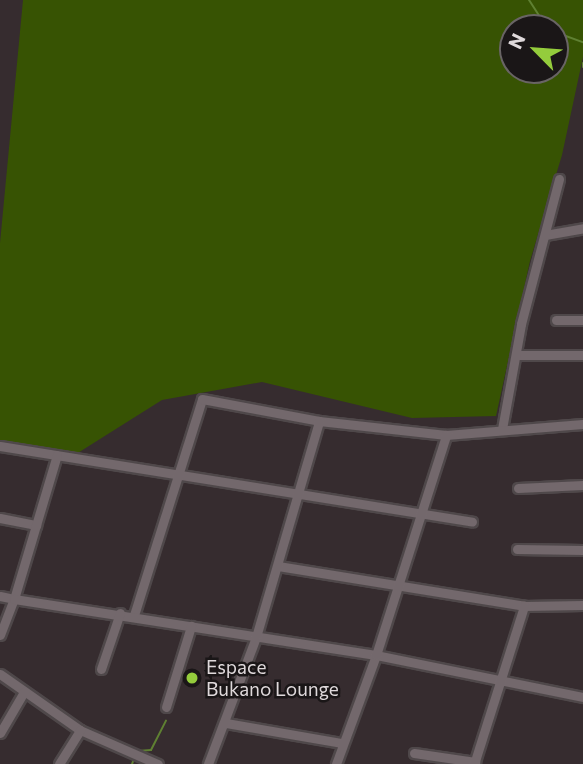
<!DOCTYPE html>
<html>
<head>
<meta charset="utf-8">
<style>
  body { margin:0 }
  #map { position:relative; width:583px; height:764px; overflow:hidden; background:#362c2f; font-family:Commissioner,sans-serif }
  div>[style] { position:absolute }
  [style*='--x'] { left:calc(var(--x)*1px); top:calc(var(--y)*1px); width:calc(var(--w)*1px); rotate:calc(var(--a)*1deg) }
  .green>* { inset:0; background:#375303 }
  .stream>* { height:2px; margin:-1px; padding:0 1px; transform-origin:1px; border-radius:1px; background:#5f8032 }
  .roads { filter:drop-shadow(2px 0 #4f484a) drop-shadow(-2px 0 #4f484a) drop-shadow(0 2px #4f484a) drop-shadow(0 -2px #4f484a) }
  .minor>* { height:9px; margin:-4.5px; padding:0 4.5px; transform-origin:4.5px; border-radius:4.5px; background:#73686c }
  .dots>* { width:19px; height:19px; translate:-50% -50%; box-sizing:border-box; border:4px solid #1a1617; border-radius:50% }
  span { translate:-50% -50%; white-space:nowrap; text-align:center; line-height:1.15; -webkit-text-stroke:5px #1a1617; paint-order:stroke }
  .poi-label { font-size:19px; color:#dfd9db }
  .left { translate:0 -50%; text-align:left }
  .north { position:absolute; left:499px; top:14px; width:70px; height:70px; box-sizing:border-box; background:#1a1617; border:2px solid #696465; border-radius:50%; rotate:295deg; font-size:19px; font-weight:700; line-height:28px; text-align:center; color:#dfd9db }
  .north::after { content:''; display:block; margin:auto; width:24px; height:32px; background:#94cc3c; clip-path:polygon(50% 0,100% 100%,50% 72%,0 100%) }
</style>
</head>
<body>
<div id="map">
  <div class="green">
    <div style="clip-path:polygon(evenodd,23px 0,583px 0,583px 57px,562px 155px,530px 261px,496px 416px,412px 418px,262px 382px,162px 400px,73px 456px,0 446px,0 243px,23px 0,513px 28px,555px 28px,555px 70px,513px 70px,513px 28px)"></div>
  </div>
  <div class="stream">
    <div style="--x:529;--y:0;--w:33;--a:57"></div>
    <div style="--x:555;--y:32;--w:30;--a:20"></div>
    <div style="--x:583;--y:63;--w:4;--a:90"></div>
    <div style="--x:138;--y:751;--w:13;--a:-4"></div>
    <div style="--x:151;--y:750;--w:33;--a:-63"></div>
    <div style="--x:132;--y:764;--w:9;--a:-69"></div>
  </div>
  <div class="roads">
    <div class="minor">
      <div style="--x:545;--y:235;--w:39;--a:-10"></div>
      <div style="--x:556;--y:320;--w:27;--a:0"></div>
      <div style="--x:516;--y:355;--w:67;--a:0"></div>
      <div style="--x:502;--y:429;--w:107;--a:-79.7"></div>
      <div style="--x:521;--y:324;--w:150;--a:-75.3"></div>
      <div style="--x:0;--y:446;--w:478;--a:9.1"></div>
      <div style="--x:518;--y:488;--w:65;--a:-2.6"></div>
      <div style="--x:0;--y:518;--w:37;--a:11"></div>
      <div style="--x:517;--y:549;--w:66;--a:0.9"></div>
      <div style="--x:278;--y:566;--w:249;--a:9.2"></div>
      <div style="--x:524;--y:606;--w:59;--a:-1"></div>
      <div style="--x:0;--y:596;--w:14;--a:12"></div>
      <div style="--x:14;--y:599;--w:150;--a:-73.4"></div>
      <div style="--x:134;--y:615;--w:226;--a:-72.5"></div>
      <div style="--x:202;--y:399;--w:119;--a:10.6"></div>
      <div style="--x:319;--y:421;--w:128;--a:6.3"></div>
      <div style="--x:446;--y:435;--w:137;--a:-4.6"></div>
      <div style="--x:0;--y:635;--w:39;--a:-69"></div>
      <div style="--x:14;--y:599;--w:366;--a:8.8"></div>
      <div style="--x:376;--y:655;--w:211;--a:11.5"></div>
      <div style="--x:101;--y:669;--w:59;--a:-71.3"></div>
      <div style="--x:0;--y:674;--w:98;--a:35"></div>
      <div style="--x:80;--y:730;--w:85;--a:23.6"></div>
      <div style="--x:166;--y:707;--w:85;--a:-72.8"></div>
      <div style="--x:226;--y:723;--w:118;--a:9.8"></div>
      <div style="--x:0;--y:733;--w:48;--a:-59.7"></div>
      <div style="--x:414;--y:753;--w:62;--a:8.4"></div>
      <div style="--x:59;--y:764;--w:40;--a:-58"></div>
      <div style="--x:208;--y:764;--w:136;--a:-69.3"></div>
      <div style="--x:256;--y:637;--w:225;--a:-73.7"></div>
      <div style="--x:336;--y:764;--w:116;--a:-69.8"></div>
      <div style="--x:376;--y:655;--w:231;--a:-72.3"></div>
      <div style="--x:474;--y:764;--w:166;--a:-72.4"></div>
    </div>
  </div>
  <div class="dots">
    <div style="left:192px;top:678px;background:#94cc3c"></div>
  </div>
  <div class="poi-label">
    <span class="left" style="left:206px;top:678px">Espace<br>Bukano Lounge</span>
  </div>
  <div class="north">N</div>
</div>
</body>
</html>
